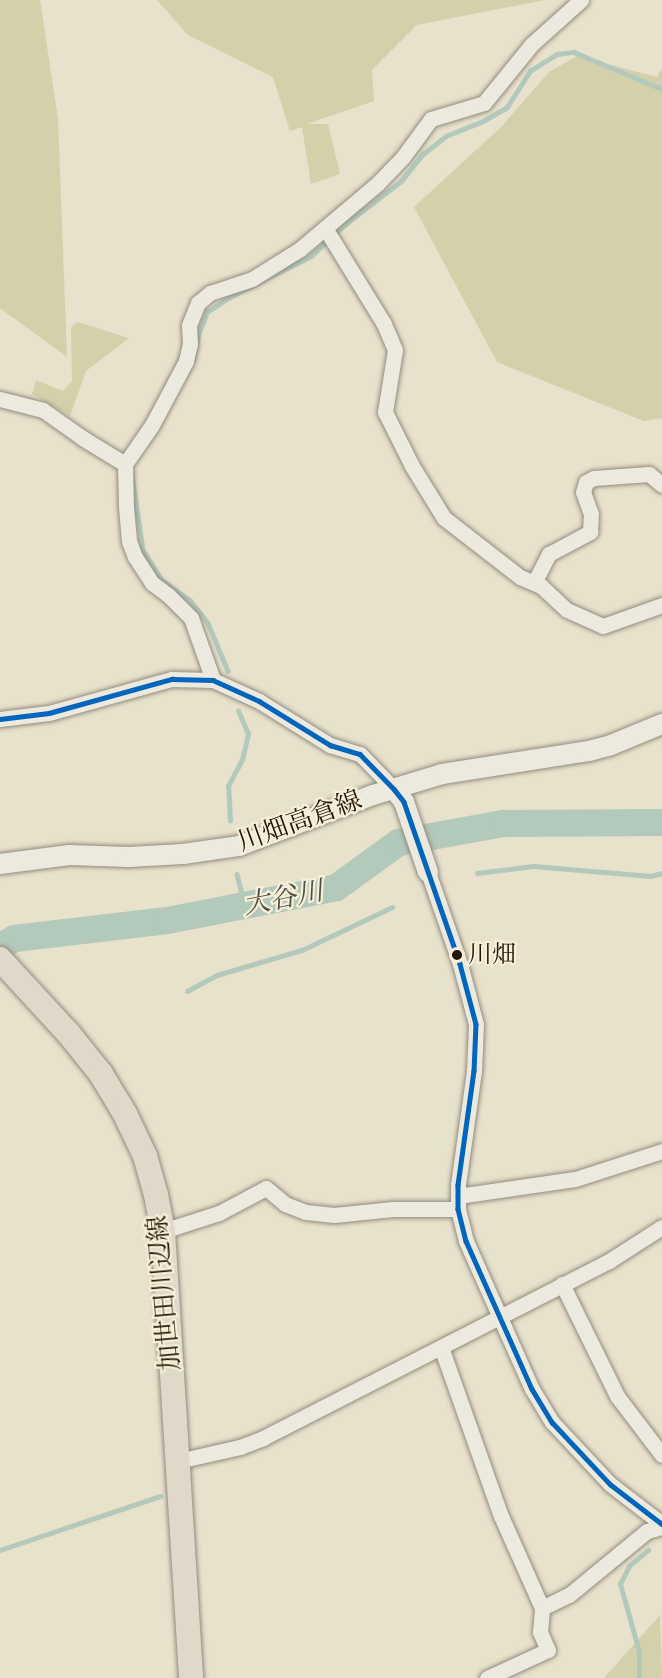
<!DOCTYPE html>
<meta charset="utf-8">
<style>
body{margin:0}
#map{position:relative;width:662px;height:1678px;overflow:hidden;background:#e8e1cc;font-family:"IM FELL Double Pica","Noto Serif JP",serif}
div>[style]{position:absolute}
.green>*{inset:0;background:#d3d0aa}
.stream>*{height:4.5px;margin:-2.25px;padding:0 2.25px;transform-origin:2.25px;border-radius:2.25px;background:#b2c9bb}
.river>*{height:27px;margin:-13.5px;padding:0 13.5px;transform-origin:13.5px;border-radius:13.5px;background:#b2c9bb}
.roads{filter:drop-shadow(0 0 2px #928c7f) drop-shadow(0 0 2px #928c7f)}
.minor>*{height:15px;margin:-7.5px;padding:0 7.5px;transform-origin:7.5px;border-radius:7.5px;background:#ece9de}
.tertiary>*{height:20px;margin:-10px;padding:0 10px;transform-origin:10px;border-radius:10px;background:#ece9de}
.primary>*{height:24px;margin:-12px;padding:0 12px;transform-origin:12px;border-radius:12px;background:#e0d8c9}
.bus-1>*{height:4.5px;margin:-2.25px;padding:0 2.25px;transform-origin:2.25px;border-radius:2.25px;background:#0065bd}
.dots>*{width:16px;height:16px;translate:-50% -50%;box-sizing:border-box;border:3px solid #f7efd7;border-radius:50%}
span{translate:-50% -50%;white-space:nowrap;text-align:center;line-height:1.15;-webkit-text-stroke:4.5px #f7efd7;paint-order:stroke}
.bus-label{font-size:24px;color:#201508}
.left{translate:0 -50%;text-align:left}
.street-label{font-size:26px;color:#201508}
.water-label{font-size:27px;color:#4b5044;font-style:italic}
</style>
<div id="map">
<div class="green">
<div style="clip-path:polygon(0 0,40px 0,58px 119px,67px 357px,0 308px)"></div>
<div style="clip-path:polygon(157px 0,545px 0,417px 25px,372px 70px,374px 101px,307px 124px,328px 124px,340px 174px,311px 184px,302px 127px,290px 131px,273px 77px,188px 35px)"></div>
<div style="clip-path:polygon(577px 56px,657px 77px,662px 68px,662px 418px,644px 421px,497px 362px,414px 207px,501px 127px,549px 72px)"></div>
<div style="clip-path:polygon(78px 322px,129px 338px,86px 371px,70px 416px,32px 394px,36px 380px,63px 391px,72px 381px,71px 327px)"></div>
<div style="clip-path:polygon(660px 1615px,662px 1678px,604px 1678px)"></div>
</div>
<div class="stream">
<div style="left:193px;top:361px;width:26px;rotate:-79deg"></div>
<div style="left:198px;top:335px;width:25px;rotate:-69deg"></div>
<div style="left:207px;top:312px;width:23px;rotate:-34deg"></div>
<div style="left:226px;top:299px;width:95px;rotate:-26.8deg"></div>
<div style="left:311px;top:256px;width:50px;rotate:-42.6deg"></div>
<div style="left:348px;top:222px;width:67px;rotate:-37.7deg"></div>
<div style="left:401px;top:181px;width:35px;rotate:-51deg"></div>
<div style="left:423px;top:154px;width:29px;rotate:-38deg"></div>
<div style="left:446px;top:136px;width:40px;rotate:-22deg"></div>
<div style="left:483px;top:121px;width:28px;rotate:-30deg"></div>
<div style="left:507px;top:107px;width:43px;rotate:-57.4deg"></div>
<div style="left:530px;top:71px;width:32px;rotate:-32deg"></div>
<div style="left:557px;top:54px;width:17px;rotate:-7deg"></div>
<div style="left:574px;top:52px;width:95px;rotate:22.8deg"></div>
<div style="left:132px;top:474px;width:77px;rotate:81.8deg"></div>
<div style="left:143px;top:550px;width:36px;rotate:58deg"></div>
<div style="left:162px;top:580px;width:34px;rotate:36deg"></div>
<div style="left:190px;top:600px;width:29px;rotate:52deg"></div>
<div style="left:208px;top:623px;width:52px;rotate:67.4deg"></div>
<div style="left:230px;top:821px;width:35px;rotate:-93deg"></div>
<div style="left:228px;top:786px;width:30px;rotate:-62deg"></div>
<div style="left:242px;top:760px;width:27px;rotate:-77deg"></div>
<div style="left:248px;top:734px;width:25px;rotate:-113deg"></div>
<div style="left:477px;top:873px;width:56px;rotate:-7.1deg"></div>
<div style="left:533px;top:866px;width:118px;rotate:4.8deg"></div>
<div style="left:651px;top:876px;width:11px;rotate:-15deg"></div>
<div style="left:237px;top:874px;width:32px;rotate:76deg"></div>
<div style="left:187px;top:991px;width:34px;rotate:-28deg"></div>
<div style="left:217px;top:975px;width:89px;rotate:-16.4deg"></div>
<div style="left:302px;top:950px;width:100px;rotate:-25.5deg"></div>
<div style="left:0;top:1550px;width:169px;rotate:-18.6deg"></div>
<div style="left:639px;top:1678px;width:26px;rotate:-90deg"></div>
<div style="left:639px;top:1652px;width:71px;rotate:-105.6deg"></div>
<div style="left:620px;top:1584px;width:20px;rotate:-63deg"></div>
<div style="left:629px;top:1566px;width:25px;rotate:-40deg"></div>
</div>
<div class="river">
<div style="left:0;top:946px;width:16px;rotate:-30deg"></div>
<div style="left:14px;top:938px;width:154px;rotate:-6.7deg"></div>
<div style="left:167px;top:920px;width:172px;rotate:-11deg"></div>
<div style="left:336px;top:887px;width:77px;rotate:-36deg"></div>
<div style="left:398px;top:842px;width:107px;rotate:-10.3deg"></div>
<div style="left:503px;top:823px;width:159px;rotate:-0.4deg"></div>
</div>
<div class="roads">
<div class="minor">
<div style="left:325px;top:228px;width:113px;rotate:58.4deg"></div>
<div style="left:384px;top:324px;width:28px;rotate:67deg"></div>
<div style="left:395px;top:350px;width:63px;rotate:99.2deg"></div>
<div style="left:385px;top:412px;width:60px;rotate:63.4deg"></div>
<div style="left:412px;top:466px;width:61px;rotate:58.4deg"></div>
<div style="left:444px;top:518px;width:96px;rotate:37.8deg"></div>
<div style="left:520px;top:577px;width:23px;rotate:23deg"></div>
<div style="left:541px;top:586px;width:35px;rotate:43deg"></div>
<div style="left:567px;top:610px;width:39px;rotate:24deg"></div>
<div style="left:603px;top:626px;width:63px;rotate:-19.6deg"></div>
<div style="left:0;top:399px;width:44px;rotate:14.3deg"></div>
<div style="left:43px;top:410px;width:50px;rotate:35.3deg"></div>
<div style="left:84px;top:439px;width:48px;rotate:31.4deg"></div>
<div style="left:534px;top:583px;width:33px;rotate:-63deg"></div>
<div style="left:549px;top:554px;width:47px;rotate:-28.2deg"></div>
<div style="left:590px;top:532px;width:18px;rotate:-87deg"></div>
<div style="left:591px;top:514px;width:23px;rotate:-110deg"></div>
<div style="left:583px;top:492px;width:10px;rotate:-73deg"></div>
<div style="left:586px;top:482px;width:9px;rotate:-27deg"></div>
<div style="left:594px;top:478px;width:55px;rotate:-4.2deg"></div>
<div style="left:649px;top:474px;width:17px;rotate:40deg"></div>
<div style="left:213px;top:680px;width:66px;rotate:-109.5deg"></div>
<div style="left:191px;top:618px;width:33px;rotate:-135deg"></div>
<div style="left:168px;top:595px;width:20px;rotate:-143deg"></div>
<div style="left:152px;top:583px;width:31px;rotate:-123deg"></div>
<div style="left:135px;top:557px;width:17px;rotate:-111deg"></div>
<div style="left:129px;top:541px;width:35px;rotate:-95deg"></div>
<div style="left:126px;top:506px;width:42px;rotate:-91.4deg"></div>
<div style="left:125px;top:464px;width:47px;rotate:-55.3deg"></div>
<div style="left:152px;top:425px;width:72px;rotate:-62deg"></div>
<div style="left:186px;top:361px;width:17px;rotate:-77deg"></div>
<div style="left:190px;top:344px;width:19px;rotate:-93deg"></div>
<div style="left:189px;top:325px;width:24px;rotate:-68deg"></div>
<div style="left:198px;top:303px;width:16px;rotate:-40deg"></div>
<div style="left:210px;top:293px;width:44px;rotate:-18.4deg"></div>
<div style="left:252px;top:279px;width:57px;rotate:-32deg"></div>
<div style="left:300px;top:249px;width:102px;rotate:-40.2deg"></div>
<div style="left:378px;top:183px;width:36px;rotate:-46deg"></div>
<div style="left:403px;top:157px;width:47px;rotate:-53.6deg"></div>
<div style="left:431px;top:119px;width:55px;rotate:-16.8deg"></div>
<div style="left:484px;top:103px;width:76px;rotate:-50.9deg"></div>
<div style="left:532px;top:44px;width:66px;rotate:-41.9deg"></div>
<div style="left:0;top:719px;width:49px;rotate:-7deg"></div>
<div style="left:49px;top:713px;width:128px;rotate:-15.5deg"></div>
<div style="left:172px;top:679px;width:41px;rotate:1.4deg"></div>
<div style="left:213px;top:680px;width:51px;rotate:24.5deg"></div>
<div style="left:259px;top:701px;width:84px;rotate:31.8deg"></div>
<div style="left:330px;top:745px;width:31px;rotate:17deg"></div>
<div style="left:360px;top:754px;width:49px;rotate:45.8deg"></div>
<div style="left:428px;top:872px;width:97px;rotate:70.8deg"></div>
<div style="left:460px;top:964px;width:62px;rotate:75.1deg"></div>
<div style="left:476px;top:1024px;width:47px;rotate:92.4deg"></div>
<div style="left:474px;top:1071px;width:115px;rotate:98deg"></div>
<div style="left:458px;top:1185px;width:24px;rotate:90deg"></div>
<div style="left:458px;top:1209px;width:33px;rotate:76deg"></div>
<div style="left:466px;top:1241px;width:162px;rotate:66deg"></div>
<div style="left:532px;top:1389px;width:39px;rotate:59deg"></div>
<div style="left:552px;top:1422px;width:85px;rotate:46.9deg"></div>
<div style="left:610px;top:1484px;width:66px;rotate:37.6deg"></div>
<div style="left:458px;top:1196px;width:118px;rotate:-8.3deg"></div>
<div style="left:575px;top:1179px;width:91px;rotate:-17.8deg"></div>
<div style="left:163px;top:1231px;width:59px;rotate:-17.8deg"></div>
<div style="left:219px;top:1213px;width:53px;rotate:-28deg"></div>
<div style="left:266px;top:1188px;width:25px;rotate:40deg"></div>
<div style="left:285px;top:1204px;width:22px;rotate:21deg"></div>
<div style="left:306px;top:1212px;width:28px;rotate:6deg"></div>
<div style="left:334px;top:1215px;width:59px;rotate:-5.8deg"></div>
<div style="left:393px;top:1209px;width:65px"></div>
<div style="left:562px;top:1284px;width:125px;rotate:63.8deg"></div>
<div style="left:617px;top:1396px;width:74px;rotate:52.7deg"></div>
<div style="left:441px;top:1347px;width:179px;rotate:70.5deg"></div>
<div style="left:501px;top:1516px;width:101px;rotate:66deg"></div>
<div style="left:178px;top:1461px;width:64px;rotate:-12.7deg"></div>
<div style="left:240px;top:1447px;width:25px;rotate:-21deg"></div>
<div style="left:263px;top:1438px;width:389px;rotate:-27.1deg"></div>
<div style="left:609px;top:1261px;width:63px;rotate:-32.7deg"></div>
<div style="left:487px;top:1678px;width:67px;rotate:-24.7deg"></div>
<div style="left:548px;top:1650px;width:20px;rotate:-114deg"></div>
<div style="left:540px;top:1632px;width:24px;rotate:-85deg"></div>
<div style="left:542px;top:1608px;width:30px;rotate:-26deg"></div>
<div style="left:569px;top:1595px;width:101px;rotate:-39.4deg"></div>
<div style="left:647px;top:1531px;width:16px;rotate:-15deg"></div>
</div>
<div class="tertiary">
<div style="left:394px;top:789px;width:16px;rotate:52deg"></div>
<div style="left:404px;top:802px;width:74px;rotate:71.1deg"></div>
<div style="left:0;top:864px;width:70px;rotate:-7.4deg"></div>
<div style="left:69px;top:855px;width:60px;rotate:1.9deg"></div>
<div style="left:129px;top:857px;width:54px;rotate:-3.2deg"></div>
<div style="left:183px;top:854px;width:57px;rotate:-8.1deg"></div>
<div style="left:239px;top:846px;width:143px;rotate:-20.8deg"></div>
<div style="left:373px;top:795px;width:72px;rotate:-16.9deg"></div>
<div style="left:442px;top:774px;width:149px;rotate:-8.9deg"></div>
<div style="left:589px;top:751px;width:23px;rotate:-15deg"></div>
<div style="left:611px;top:745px;width:55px;rotate:-22.4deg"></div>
</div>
<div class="primary">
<div style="left:0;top:959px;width:102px;rotate:47.4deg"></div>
<div style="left:69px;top:1034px;width:51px;rotate:51.3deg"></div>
<div style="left:101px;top:1074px;width:47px;rotate:59deg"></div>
<div style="left:125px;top:1114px;width:47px;rotate:64.5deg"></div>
<div style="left:145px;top:1156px;width:41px;rotate:74.2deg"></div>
<div style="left:156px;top:1195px;width:37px;rotate:79deg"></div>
<div style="left:163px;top:1231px;width:448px;rotate:86.4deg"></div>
</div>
</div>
<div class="bus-1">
<div style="left:0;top:719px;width:49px;rotate:-7deg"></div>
<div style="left:49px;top:713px;width:128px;rotate:-15.5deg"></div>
<div style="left:172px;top:679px;width:41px;rotate:1.4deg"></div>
<div style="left:213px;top:680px;width:51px;rotate:24.5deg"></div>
<div style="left:259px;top:701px;width:84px;rotate:31.8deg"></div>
<div style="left:330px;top:745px;width:31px;rotate:17deg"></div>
<div style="left:360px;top:754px;width:49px;rotate:45.8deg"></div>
<div style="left:394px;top:789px;width:16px;rotate:52deg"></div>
<div style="left:404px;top:802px;width:171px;rotate:70.9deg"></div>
<div style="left:460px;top:964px;width:62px;rotate:75.1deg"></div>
<div style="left:476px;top:1024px;width:47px;rotate:92.4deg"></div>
<div style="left:474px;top:1071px;width:115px;rotate:98deg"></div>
<div style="left:458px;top:1185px;width:24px;rotate:90deg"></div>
<div style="left:458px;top:1209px;width:33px;rotate:76deg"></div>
<div style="left:466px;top:1241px;width:162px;rotate:66deg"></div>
<div style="left:532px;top:1389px;width:39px;rotate:59deg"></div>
<div style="left:552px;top:1422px;width:85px;rotate:46.9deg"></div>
<div style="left:610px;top:1484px;width:66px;rotate:37.6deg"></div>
</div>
<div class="dots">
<div style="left:457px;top:955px;background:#201508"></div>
</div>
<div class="bus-label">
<span class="left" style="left:468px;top:955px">川畑</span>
</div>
<div class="street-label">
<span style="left:300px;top:822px;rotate:-20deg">川畑高倉線</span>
<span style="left:165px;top:1293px;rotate:-95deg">加世田川辺線</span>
</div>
<div class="water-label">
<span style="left:283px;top:898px;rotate:-11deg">大谷川</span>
</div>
</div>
